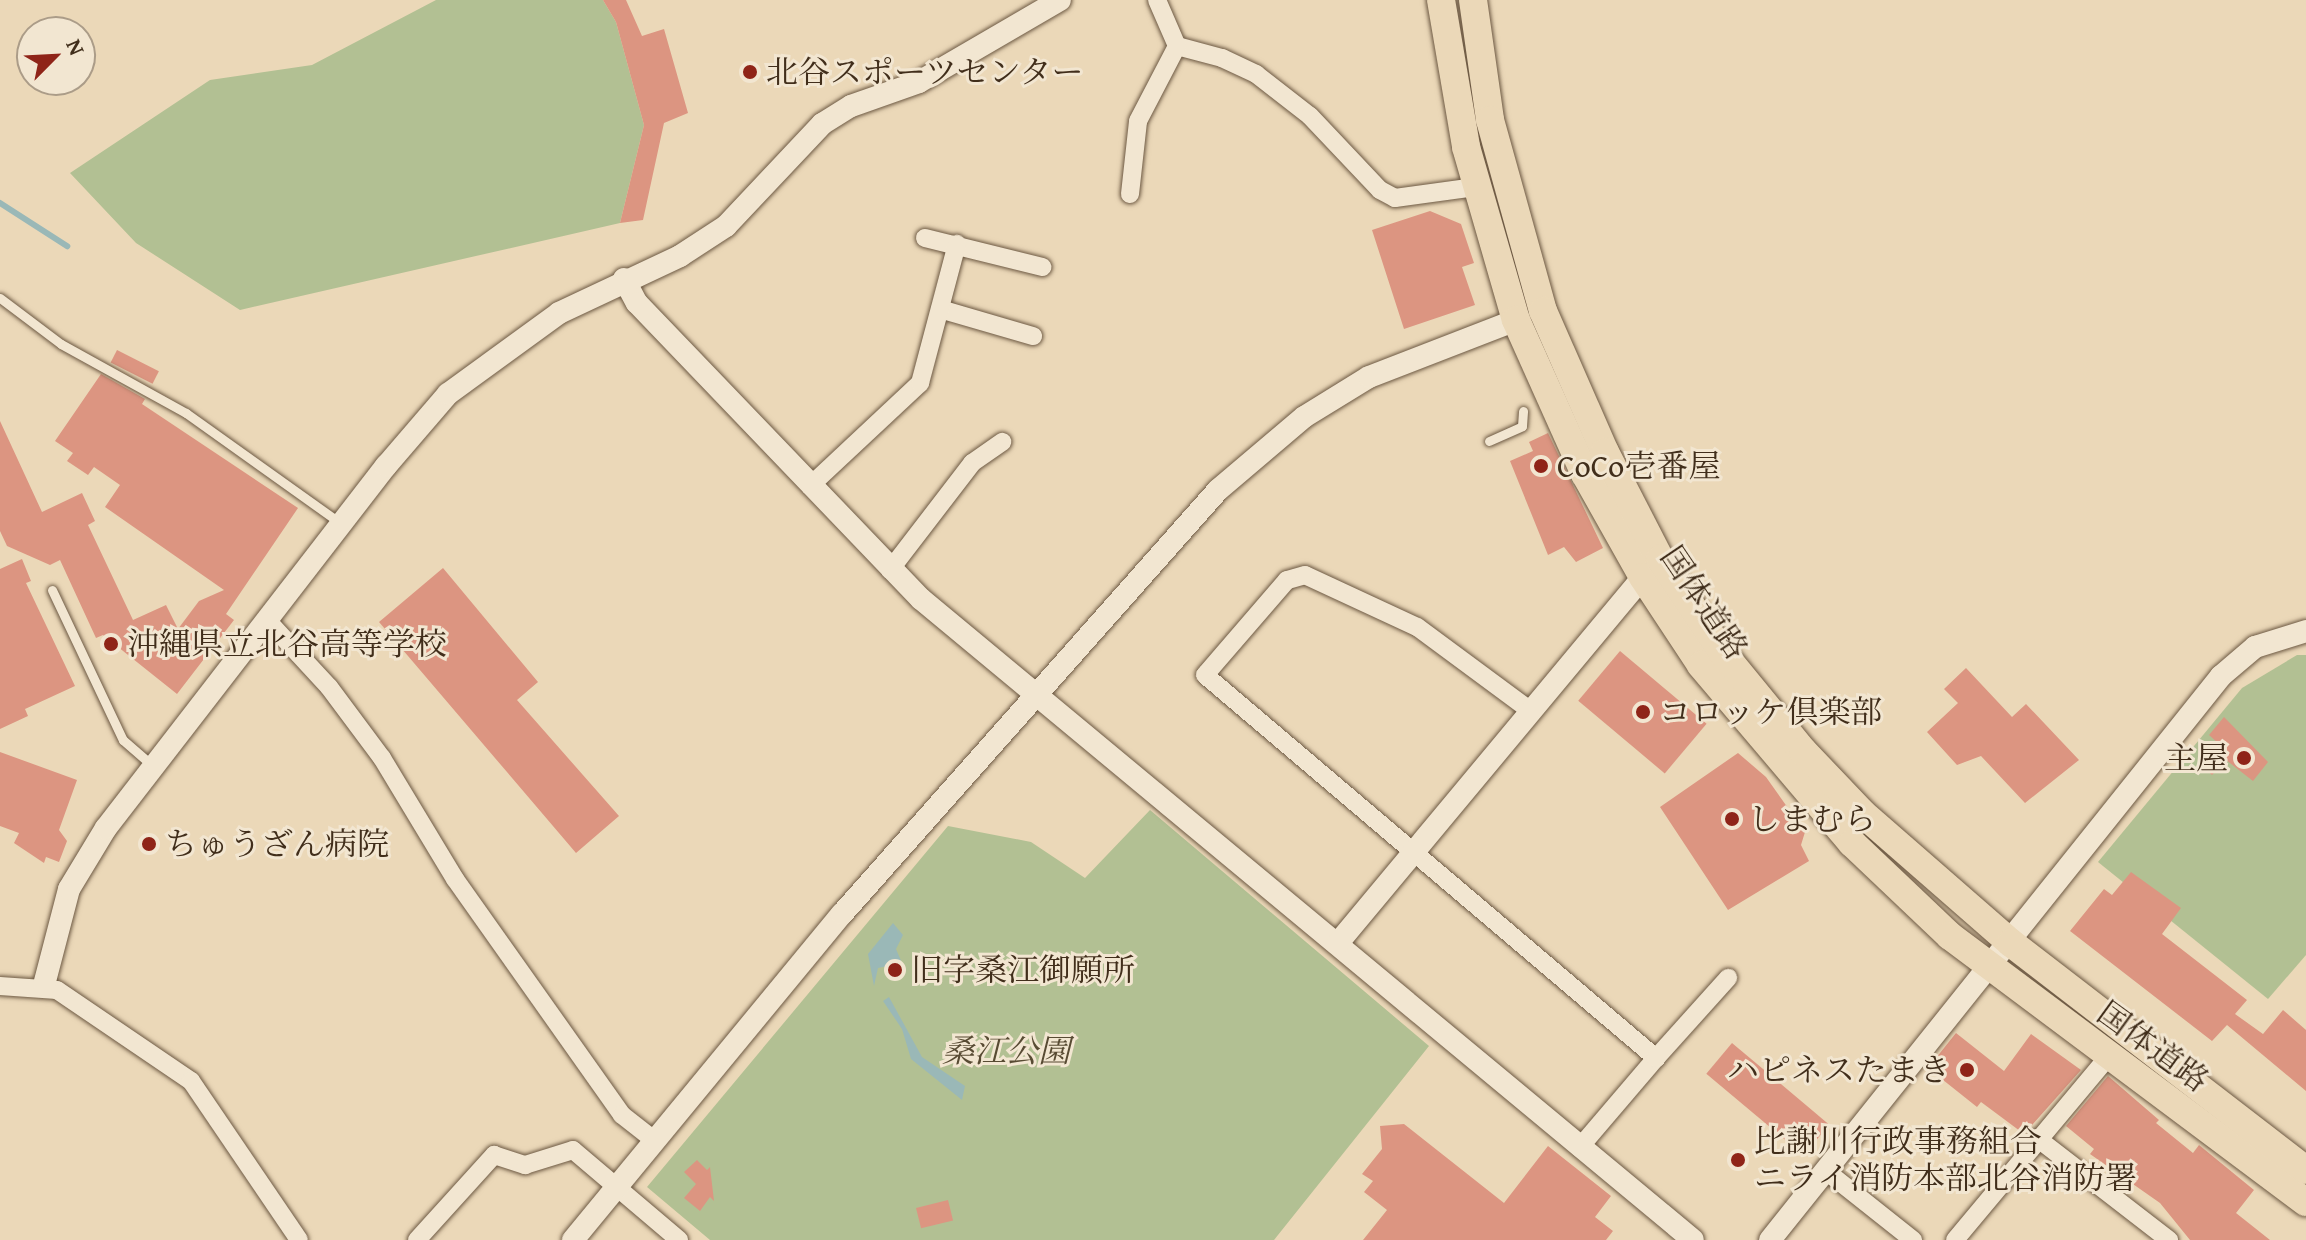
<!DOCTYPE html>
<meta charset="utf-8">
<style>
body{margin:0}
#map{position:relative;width:2306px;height:1240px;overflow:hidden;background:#ebd8b8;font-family:"Gentium Book Plus","Noto Serif JP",serif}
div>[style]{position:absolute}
.green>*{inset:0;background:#b2c093}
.water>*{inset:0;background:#9ab8b7}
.stream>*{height:6px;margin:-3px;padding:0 3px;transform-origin:3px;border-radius:3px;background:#9ab8b7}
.building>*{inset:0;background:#dc9581;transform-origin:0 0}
.roads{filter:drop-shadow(0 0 2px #6c5842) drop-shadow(0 0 2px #6c5842)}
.service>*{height:9px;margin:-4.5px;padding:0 4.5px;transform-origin:4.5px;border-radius:4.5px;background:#f2e6d1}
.minor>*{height:18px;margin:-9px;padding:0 9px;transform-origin:9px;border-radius:9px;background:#f2e6d1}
.tertiary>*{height:22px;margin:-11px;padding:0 11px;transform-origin:11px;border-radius:11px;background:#f2e6d1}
.primary>*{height:28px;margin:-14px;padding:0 14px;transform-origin:14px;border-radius:14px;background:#ebd8b8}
.dots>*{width:22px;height:22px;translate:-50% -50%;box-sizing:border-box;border:4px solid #f2e6d1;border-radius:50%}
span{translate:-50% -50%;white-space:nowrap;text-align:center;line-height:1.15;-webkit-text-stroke:6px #f2e6d1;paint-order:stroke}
.poi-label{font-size:32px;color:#412e1b}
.left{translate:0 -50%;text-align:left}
.right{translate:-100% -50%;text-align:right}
.street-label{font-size:32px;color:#412e1b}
.park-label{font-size:32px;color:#584b33;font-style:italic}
.north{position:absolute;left:16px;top:16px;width:80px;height:80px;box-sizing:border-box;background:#f2e6d1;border:2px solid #ab9c88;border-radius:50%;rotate:66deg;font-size:22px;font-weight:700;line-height:32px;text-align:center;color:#412e1b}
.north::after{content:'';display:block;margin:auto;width:28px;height:36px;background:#8f2418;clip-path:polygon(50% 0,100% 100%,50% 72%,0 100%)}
</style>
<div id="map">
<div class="green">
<div style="clip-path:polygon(436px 0,603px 0,616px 22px,644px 125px,620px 223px,240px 310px,136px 243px,70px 173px,210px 80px,312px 65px)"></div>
<div style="clip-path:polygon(2297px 655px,2306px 655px,2306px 955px,2268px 999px,2098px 862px,2242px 688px)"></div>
<div style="clip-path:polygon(1150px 810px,1429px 1046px,1274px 1240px,710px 1240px,647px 1187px,948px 826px,1031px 842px,1085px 878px)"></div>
</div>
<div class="water">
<div style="clip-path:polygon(893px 923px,903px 935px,896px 949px,902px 963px,878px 968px,874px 986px,868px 954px)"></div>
<div style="clip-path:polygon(889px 997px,922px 1057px,965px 1086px,962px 1100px,911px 1059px,902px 1029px,883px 1001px)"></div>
</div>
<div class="stream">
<div style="left:0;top:203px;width:80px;rotate:32.7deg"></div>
</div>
<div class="building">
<div style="clip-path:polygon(603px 0,626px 0,642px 36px,664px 29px,688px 113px,664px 123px,643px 220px,620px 223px,644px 125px,616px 22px)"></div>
<div style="clip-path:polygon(1430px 211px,1461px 224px,1474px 263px,1462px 267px,1475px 305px,1404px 329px,1372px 230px)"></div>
<div style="left:117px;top:350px;width:47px;height:14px;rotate:27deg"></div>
<div style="clip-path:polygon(101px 374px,145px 399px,142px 404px,298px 508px,226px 614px,234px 620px,177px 694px,103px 635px,96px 638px,60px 560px,50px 565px,7px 546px,0 531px,0 421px,42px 512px,82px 493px,95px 521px,88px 525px,133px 620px,166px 605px,178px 629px,199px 601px,224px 590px,105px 507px,120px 485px,94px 467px,88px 475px,67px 461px,73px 453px,55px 441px)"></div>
<div style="clip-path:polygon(1548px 433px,1603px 548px,1576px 562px,1564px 547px,1548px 555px,1510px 461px,1533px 451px,1529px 442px)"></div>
<div style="clip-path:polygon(22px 559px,31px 581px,26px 583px,75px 686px,25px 709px,28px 716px,0 729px,0 569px)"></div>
<div style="clip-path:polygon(443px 568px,538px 682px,517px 700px,619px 816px,576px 853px,379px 622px)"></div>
<div style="left:1620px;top:651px;width:113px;height:65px;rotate:40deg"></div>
<div style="clip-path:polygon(1966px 668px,2012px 717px,2026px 704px,2079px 760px,2025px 803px,1981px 756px,1957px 765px,1927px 732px,1958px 703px,1944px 689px)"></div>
<div style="clip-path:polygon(2224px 717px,2268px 762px,2253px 781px,2226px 760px,2212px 775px,2200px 764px,2219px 744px,2209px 735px)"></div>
<div style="clip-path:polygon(0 752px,77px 780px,59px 830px,67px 841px,59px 862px,46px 857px,44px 863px,14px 843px,19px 833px,0 826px)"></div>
<div style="clip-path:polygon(1738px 753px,1766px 777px,1805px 832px,1801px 845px,1809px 861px,1728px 910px,1660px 807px)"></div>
<div style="clip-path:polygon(2131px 872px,2181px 908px,2162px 934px,2247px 1000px,2235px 1014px,2263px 1034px,2283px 1010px,2306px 1030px,2306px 1091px,2227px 1025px,2212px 1041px,2070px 931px,2104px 889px,2112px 895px)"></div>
<div style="clip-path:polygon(1956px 1033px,2004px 1071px,2031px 1034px,2081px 1070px,2024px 1134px,1981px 1102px,1977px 1107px,1928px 1068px)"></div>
<div style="left:1732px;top:1043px;width:127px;height:40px;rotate:40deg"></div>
<div style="clip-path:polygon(2108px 1076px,2159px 1120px,2156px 1123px,2193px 1153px,2199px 1145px,2254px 1190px,2236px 1213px,2270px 1240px,2190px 1240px,2160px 1203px,2090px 1154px,2094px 1149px,2066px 1126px)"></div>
<div style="clip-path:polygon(1404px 1124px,1504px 1203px,1548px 1146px,1611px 1196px,1595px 1217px,1613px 1231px,1606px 1240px,1363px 1240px,1387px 1210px,1364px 1192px,1373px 1181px,1362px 1174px,1382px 1149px,1380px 1126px)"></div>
<div style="clip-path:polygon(697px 1160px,707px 1170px,710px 1167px,714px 1201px,710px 1197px,700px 1211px,684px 1198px,696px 1184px,684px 1172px)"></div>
<div style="left:948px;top:1200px;width:21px;height:33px;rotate:76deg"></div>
</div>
<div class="roads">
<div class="service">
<div style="left:0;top:298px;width:76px;rotate:37deg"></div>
<div style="left:61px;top:344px;width:143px;rotate:28.9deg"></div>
<div style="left:186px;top:413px;width:189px;rotate:35.5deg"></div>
<div style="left:1489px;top:441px;width:36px;rotate:-24deg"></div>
<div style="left:1522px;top:426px;width:15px;rotate:-86deg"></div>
<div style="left:52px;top:590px;width:166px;rotate:64.7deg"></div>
<div style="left:123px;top:740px;width:40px;rotate:41deg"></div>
</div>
<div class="minor">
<div style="left:1177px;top:46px;width:47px;rotate:14.9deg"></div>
<div style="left:1222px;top:58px;width:38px;rotate:25deg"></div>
<div style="left:1256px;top:74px;width:68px;rotate:37.9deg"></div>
<div style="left:1310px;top:116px;width:102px;rotate:46.6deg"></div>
<div style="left:1380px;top:190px;width:17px;rotate:28deg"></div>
<div style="left:1395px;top:198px;width:81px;rotate:-7.8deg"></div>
<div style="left:1130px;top:194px;width:73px;rotate:-83.7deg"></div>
<div style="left:1138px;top:121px;width:85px;rotate:-62.5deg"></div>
<div style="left:1177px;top:46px;width:50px;rotate:-113.5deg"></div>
<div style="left:925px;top:238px;width:121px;rotate:13.9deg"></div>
<div style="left:940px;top:309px;width:97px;rotate:16.2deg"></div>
<div style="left:810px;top:486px;width:151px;rotate:-43.1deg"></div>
<div style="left:920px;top:383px;width:144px;rotate:-75.1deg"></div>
<div style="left:890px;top:570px;width:135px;rotate:-52.5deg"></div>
<div style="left:972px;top:463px;width:37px;rotate:-35deg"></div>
<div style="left:267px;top:620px;width:91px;rotate:47.2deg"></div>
<div style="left:329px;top:687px;width:89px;rotate:53.3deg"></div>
<div style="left:382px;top:758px;width:141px;rotate:58.9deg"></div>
<div style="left:455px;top:879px;width:289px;rotate:54.7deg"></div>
<div style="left:622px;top:1115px;width:39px;rotate:38deg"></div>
<div style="left:1528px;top:709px;width:138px;rotate:-143.5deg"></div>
<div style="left:1417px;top:627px;width:123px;rotate:-155.1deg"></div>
<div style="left:1305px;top:575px;width:19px;rotate:164deg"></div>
<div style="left:1287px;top:580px;width:125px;rotate:130.8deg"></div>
<div style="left:1205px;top:675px;width:592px;rotate:40.34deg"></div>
<div style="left:1656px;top:1058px;width:118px;rotate:130.5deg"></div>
<div style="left:0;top:986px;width:57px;rotate:4deg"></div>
<div style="left:57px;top:990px;width:162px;rotate:34.2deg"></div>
<div style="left:191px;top:1081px;width:192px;rotate:55.8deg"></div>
<div style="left:1656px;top:1058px;width:108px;rotate:-48deg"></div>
<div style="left:2037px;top:1138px;width:167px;rotate:37.7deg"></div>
<div style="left:1826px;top:1171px;width:111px;rotate:38.4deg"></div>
<div style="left:417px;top:1240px;width:115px;rotate:-47.8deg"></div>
<div style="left:494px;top:1155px;width:33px;rotate:18deg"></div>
<div style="left:525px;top:1165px;width:50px;rotate:-17.4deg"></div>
<div style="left:573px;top:1150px;width:139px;rotate:40.3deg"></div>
<div style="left:1955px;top:1240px;width:240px;rotate:-50.1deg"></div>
</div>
<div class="tertiary">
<div style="left:624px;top:279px;width:27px;rotate:62deg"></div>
<div style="left:637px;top:303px;width:410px;rotate:46.2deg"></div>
<div style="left:921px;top:599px;width:1003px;rotate:39.7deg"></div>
<div style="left:1338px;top:943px;width:476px;rotate:-50.2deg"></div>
<div style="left:44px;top:985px;width:99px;rotate:-75.4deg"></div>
<div style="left:69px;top:889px;width:71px;rotate:-58.8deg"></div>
<div style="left:106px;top:828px;width:458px;rotate:-52.3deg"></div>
<div style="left:386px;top:466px;width:95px;rotate:-49.3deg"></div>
<div style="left:448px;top:394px;width:137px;rotate:-36.1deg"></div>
<div style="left:559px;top:313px;width:134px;rotate:-25.2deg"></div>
<div style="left:680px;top:256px;width:55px;rotate:-33.1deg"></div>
<div style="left:726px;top:226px;width:140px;rotate:-46.7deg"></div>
<div style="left:822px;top:124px;width:34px;rotate:-32deg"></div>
<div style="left:851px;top:106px;width:72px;rotate:-19.4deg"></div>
<div style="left:919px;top:82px;width:163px;rotate:-30.2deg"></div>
<div style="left:573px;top:1240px;width:423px;rotate:-50.5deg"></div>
<div style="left:842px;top:914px;width:567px;rotate:-48.43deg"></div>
<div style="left:1218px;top:490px;width:113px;rotate:-40.3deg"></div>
<div style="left:1304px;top:417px;width:76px;rotate:-31.6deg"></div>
<div style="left:1369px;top:377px;width:158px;rotate:-21.2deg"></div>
<div style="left:1770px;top:1240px;width:722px;rotate:-51.35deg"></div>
<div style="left:2221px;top:676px;width:45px;rotate:-40.5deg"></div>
<div style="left:2255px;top:647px;width:53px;rotate:-17.4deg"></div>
</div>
<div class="primary">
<div style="left:1441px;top:0;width:149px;rotate:80.3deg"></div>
<div style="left:1466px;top:147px;width:180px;rotate:73.9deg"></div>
<div style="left:1516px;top:320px;width:169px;rotate:65.9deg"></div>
<div style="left:1585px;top:474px;width:118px;rotate:60.6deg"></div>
<div style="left:1643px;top:577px;width:105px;rotate:56.6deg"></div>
<div style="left:1701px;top:665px;width:233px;rotate:49.7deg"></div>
<div style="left:1852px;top:843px;width:135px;rotate:43.5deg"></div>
<div style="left:1950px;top:936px;width:444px;rotate:36.8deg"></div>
<div style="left:1473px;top:0;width:121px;rotate:81.9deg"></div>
<div style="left:1490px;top:120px;width:198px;rotate:74.5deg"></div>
<div style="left:1543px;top:311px;width:154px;rotate:66.3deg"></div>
<div style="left:1605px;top:452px;width:120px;rotate:62.8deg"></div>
<div style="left:1660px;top:559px;width:112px;rotate:56.3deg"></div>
<div style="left:1722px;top:652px;width:128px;rotate:50.7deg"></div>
<div style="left:1803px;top:751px;width:86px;rotate:46.4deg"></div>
<div style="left:1862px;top:813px;width:198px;rotate:41.1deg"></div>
<div style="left:2011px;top:943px;width:372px;rotate:37.6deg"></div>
</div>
</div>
<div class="dots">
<div style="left:750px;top:72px;background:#8f2418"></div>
<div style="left:1541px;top:466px;background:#8f2418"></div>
<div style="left:111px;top:644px;background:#8f2418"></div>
<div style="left:1643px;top:712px;background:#8f2418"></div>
<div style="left:2244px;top:758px;background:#8f2418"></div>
<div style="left:1732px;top:819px;background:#8f2418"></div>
<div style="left:149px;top:844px;background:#8f2418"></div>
<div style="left:895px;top:970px;background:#8f2418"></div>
<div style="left:1967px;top:1070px;background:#8f2418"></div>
<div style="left:1738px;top:1160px;background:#8f2418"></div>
</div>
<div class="poi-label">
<span class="left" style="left:766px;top:72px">北谷スポーツセンター</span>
<span class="left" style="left:1557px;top:466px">CoCo壱番屋</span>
<span class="left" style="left:127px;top:644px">沖縄県立北谷高等学校</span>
<span class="left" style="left:1659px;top:712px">コロッケ倶楽部</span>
<span class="right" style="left:2228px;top:758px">主屋</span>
<span class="left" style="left:1748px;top:819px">しまむら</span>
<span class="left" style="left:165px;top:844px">ちゅうざん病院</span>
<span class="left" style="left:911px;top:970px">旧字桑江御願所</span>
<span class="right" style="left:1951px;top:1070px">ハピネスたまき</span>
<span class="left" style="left:1754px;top:1160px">比謝川行政事務組合<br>ニライ消防本部北谷消防署</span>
</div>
<div class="street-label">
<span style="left:1704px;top:603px;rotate:56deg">国体道路</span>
<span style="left:2153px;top:1047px;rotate:36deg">国体道路</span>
</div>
<div class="park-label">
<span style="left:1006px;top:1051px">桑江公園</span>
</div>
<div class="north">N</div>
</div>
